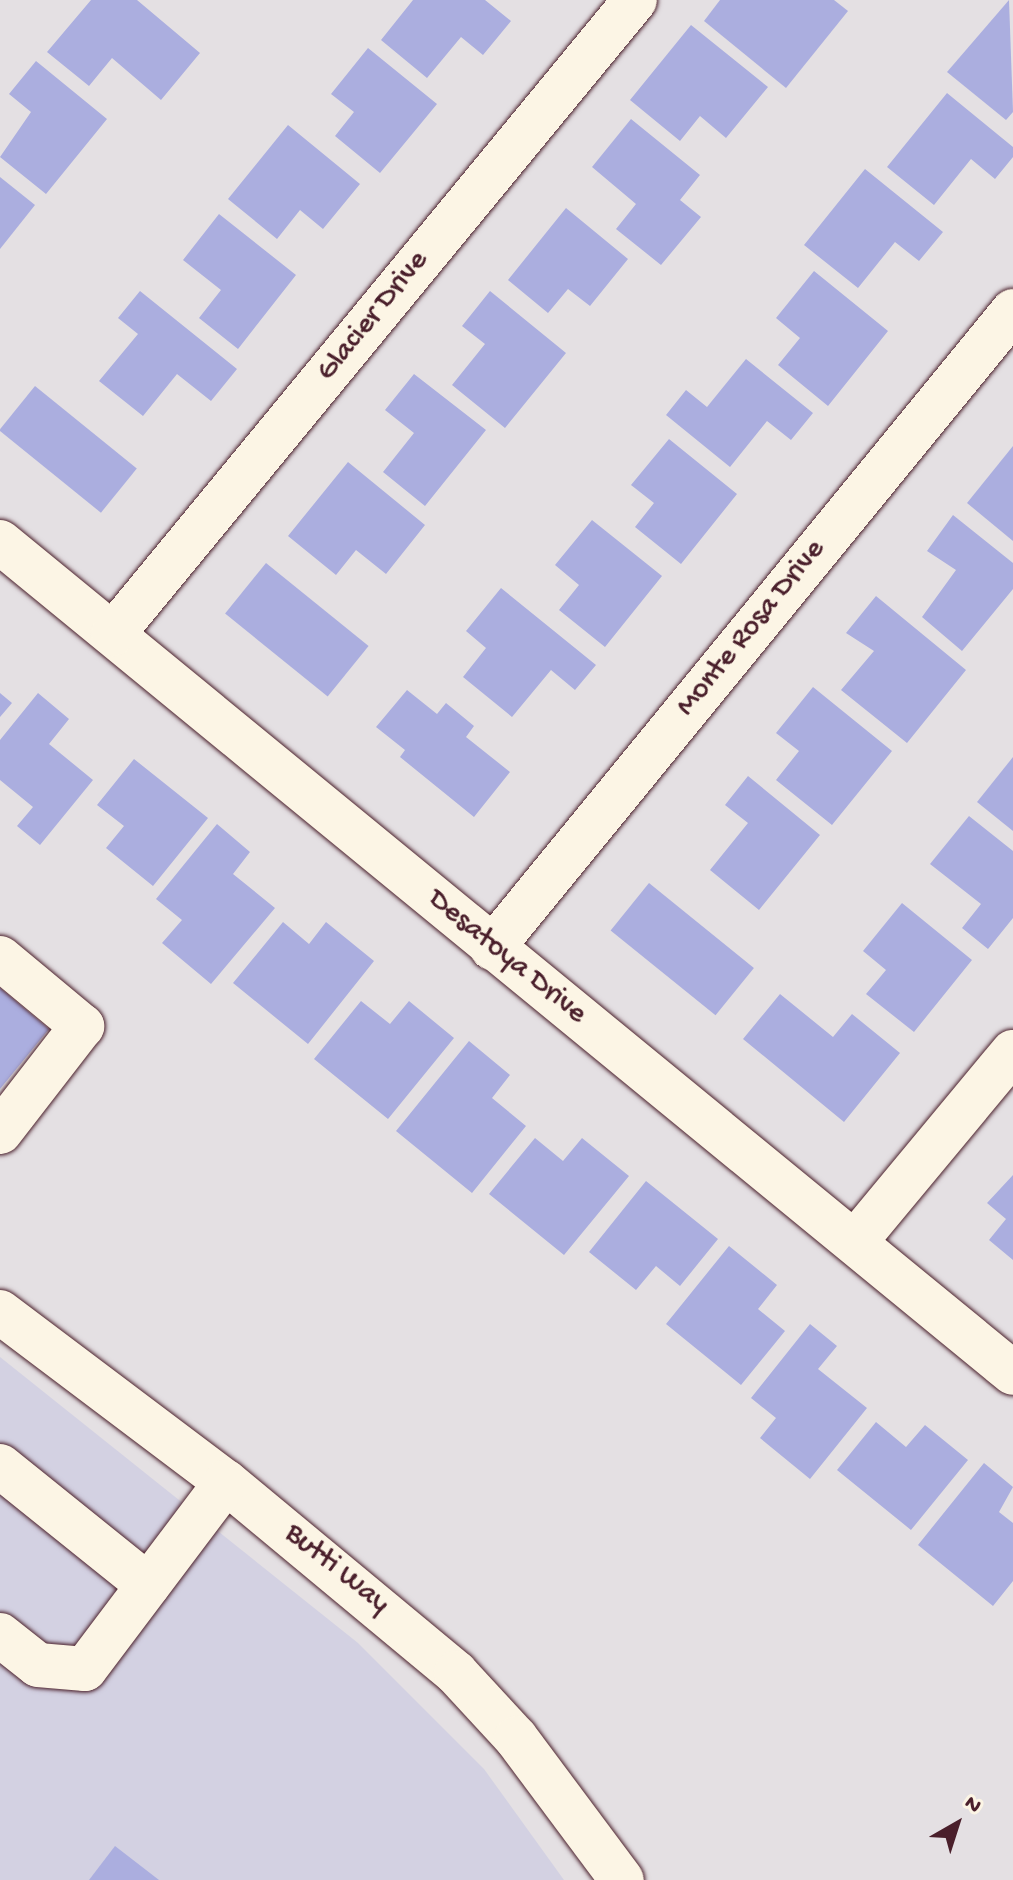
<!DOCTYPE html>
<style>
body{margin:0}
#map{position:relative;width:1013px;height:1880px;overflow:hidden;background:#e4e0e3;font-family:"Gochi Hand",sans-serif}
div>[style]{position:absolute}
.built>*{inset:0;background:#d3d1e2}
.building>*{inset:0;background:#abaedf;transform-origin:0 0}
.roads{filter:drop-shadow(0 0 2px #4a1f2b) drop-shadow(0 0 2px #4a1f2b)}
.minor>*{height:44px;margin:-22px;padding:0 22px;transform-origin:22px;border-radius:22px;background:#fcf5e5}
span{translate:-50% -50%;white-space:nowrap;text-align:center;line-height:1.15;-webkit-text-stroke:6px #fcf5e5;paint-order:stroke}
.street-label{font-size:30px;color:#4a1f2b}
.north{position:absolute;left:917px;top:1784px;width:80px;height:80px;-webkit-text-stroke:6px #fcf5e5;paint-order:stroke;rotate:39deg;font-size:22px;font-weight:700;line-height:32px;text-align:center;color:#4a1f2b}
.north::after{content:'';display:block;margin:auto;width:28px;height:36px;background:#4a1f2b;clip-path:polygon(50% 0,100% 100%,50% 72%,0 100%)}
</style>
<div id="map">
<div class="built">
<div style="clip-path:polygon(0 1357px,358px 1643px,484px 1769px,564px 1880px,0 1880px)"></div>
</div>
<div class="building">
<div style="clip-path:polygon(91px 0,137px 0,200px 53px,161px 100px,112px 58px,89px 86px,47px 52px)"></div>
<div style="clip-path:polygon(413px 0,485px 0,511px 21px,483px 55px,461px 37px,427px 78px,381px 40px)"></div>
<div style="clip-path:polygon(720px 0,834px 0,848px 11px,786px 88px,704px 21px)"></div>
<div style="clip-path:polygon(1009px 0,1013px 112px,1006px 120px,947px 72px)"></div>
<div style="clip-path:polygon(691px 25px,768px 87px,726px 138px,700px 116px,680px 141px,630px 100px)"></div>
<div style="clip-path:polygon(368px 48px,437px 104px,380px 173px,335px 136px,354px 112px,331px 94px)"></div>
<div style="clip-path:polygon(36px 61px,107px 119px,46px 194px,0 157px,31px 112px,9px 94px)"></div>
<div style="clip-path:polygon(947px 93px,1013px 147px,1013px 157px,995px 179px,971px 159px,934px 205px,887px 167px)"></div>
<div style="clip-path:polygon(631px 119px,700px 175px,680px 200px,701px 217px,661px 265px,616px 229px,636px 204px,592px 167px)"></div>
<div style="clip-path:polygon(288px 125px,360px 184px,323px 229px,300px 210px,277px 239px,228px 199px)"></div>
<div style="clip-path:polygon(865px 169px,943px 232px,919px 261px,895px 242px,858px 288px,804px 245px)"></div>
<div style="clip-path:polygon(0 177px,35px 205px,0 249px)"></div>
<div style="clip-path:polygon(566px 208px,628px 259px,590px 306px,568px 289px,548px 313px,508px 280px)"></div>
<div style="clip-path:polygon(219px 214px,296px 275px,238px 349px,199px 318px,221px 290px,183px 260px)"></div>
<div style="clip-path:polygon(814px 271px,888px 331px,828px 406px,778px 365px,800px 338px,776px 318px)"></div>
<div style="clip-path:polygon(140px 291px,237px 369px,211px 401px,177px 374px,143px 416px,99px 381px,138px 334px,118px 318px)"></div>
<div style="clip-path:polygon(490px 291px,566px 353px,505px 428px,452px 385px,485px 344px,462px 326px)"></div>
<div style="clip-path:polygon(746px 359px,813px 413px,791px 440px,767px 421px,730px 467px,666px 415px,686px 390px,707px 407px)"></div>
<div style="clip-path:polygon(414px 374px,486px 430px,425px 506px,383px 472px,414px 433px,385px 410px)"></div>
<div style="left:35px;top:386px;width:131px;height:57px;rotate:39deg"></div>
<div style="clip-path:polygon(669px 439px,737px 494px,681px 564px,635px 527px,654px 503px,631px 485px)"></div>
<div style="clip-path:polygon(1013px 446px,1013px 541px,967px 503px)"></div>
<div style="clip-path:polygon(348px 462px,425px 525px,386px 574px,356px 550px,336px 575px,288px 536px)"></div>
<div style="clip-path:polygon(953px 515px,1013px 563px,1013px 589px,962px 651px,922px 617px,956px 570px,927px 551px)"></div>
<div style="clip-path:polygon(592px 520px,662px 576px,605px 647px,559px 610px,579px 585px,555px 565px)"></div>
<div style="left:266px;top:563px;width:132px;height:65px;rotate:39deg"></div>
<div style="clip-path:polygon(501px 588px,596px 665px,575px 690px,551px 670px,512px 717px,463px 677px,486px 648px,466px 631px)"></div>
<div style="clip-path:polygon(876px 596px,966px 670px,907px 743px,841px 690px,874px 651px,846px 633px)"></div>
<div style="clip-path:polygon(813px 687px,892px 751px,832px 825px,776px 780px,799px 751px,776px 733px)"></div>
<div style="clip-path:polygon(407px 690px,437px 714px,446px 703px,474px 726px,466px 737px,510px 772px,474px 817px,400px 757px,405px 750px,376px 727px)"></div>
<div style="clip-path:polygon(0 693px,12px 703px,0 717px)"></div>
<div style="clip-path:polygon(38px 693px,69px 719px,49px 744px,93px 780px,40px 845px,17px 826px,33px 807px,0 780px,0 740px)"></div>
<div style="clip-path:polygon(1013px 757px,1013px 831px,977px 802px)"></div>
<div style="clip-path:polygon(134px 759px,208px 818px,153px 886px,106px 848px,124px 826px,97px 805px)"></div>
<div style="clip-path:polygon(748px 776px,820px 835px,759px 910px,710px 870px,748px 823px,725px 805px)"></div>
<div style="clip-path:polygon(969px 816px,1013px 851px,1013px 918px,988px 949px,962px 928px,981px 904px,930px 864px)"></div>
<div style="clip-path:polygon(217px 824px,250px 852px,233px 874px,275px 908px,211px 984px,162px 943px,182px 920px,156px 899px)"></div>
<div style="left:649px;top:883px;width:135px;height:61px;rotate:39deg"></div>
<div style="clip-path:polygon(902px 903px,972px 960px,914px 1032px,866px 994px,886px 970px,863px 951px)"></div>
<div style="clip-path:polygon(283px 922px,309px 944px,326px 922px,374px 961px,308px 1044px,233px 983px)"></div>
<div style="clip-path:polygon(0 988px,49px 1029px,0 1089px)"></div>
<div style="clip-path:polygon(780px 994px,833px 1037px,852px 1014px,900px 1053px,844px 1122px,743px 1039px)"></div>
<div style="clip-path:polygon(361px 1001px,390px 1024px,409px 1001px,454px 1038px,388px 1119px,314px 1059px)"></div>
<div style="clip-path:polygon(469px 1041px,510px 1075px,492px 1098px,526px 1126px,472px 1193px,396px 1131px)"></div>
<div style="clip-path:polygon(535px 1138px,563px 1161px,582px 1138px,629px 1176px,564px 1255px,489px 1194px)"></div>
<div style="clip-path:polygon(1013px 1175px,1013px 1260px,989px 1240px,1006px 1219px,987px 1203px)"></div>
<div style="clip-path:polygon(646px 1181px,718px 1239px,680px 1286px,656px 1266px,636px 1290px,589px 1252px)"></div>
<div style="clip-path:polygon(729px 1246px,777px 1285px,758px 1309px,785px 1331px,741px 1385px,666px 1324px)"></div>
<div style="clip-path:polygon(810px 1324px,837px 1346px,818px 1369px,867px 1408px,810px 1479px,760px 1438px,776px 1418px,751px 1398px)"></div>
<div style="clip-path:polygon(876px 1422px,906px 1447px,925px 1425px,968px 1460px,911px 1530px,837px 1470px)"></div>
<div style="clip-path:polygon(984px 1463px,1013px 1487px,999px 1512px,1013px 1523px,1013px 1581px,993px 1606px,918px 1545px)"></div>
<div style="clip-path:polygon(115px 1846px,159px 1880px,89px 1880px)"></div>
</div>
<div class="roads">
<div class="minor">
<div style="left:0;top:542px;width:1310px;rotate:39.36deg"></div>
<div style="left:113px;top:634px;width:821px;rotate:-50.53deg"></div>
<div style="left:492px;top:948px;width:823px;rotate:-50.72deg"></div>
<div style="left:0;top:958px;width:107px;rotate:39.7deg"></div>
<div style="left:82px;top:1026px;width:134px;rotate:127.7deg"></div>
<div style="left:855px;top:1242px;width:247px;rotate:-50.3deg"></div>
<div style="left:0;top:1312px;width:283px;rotate:37deg"></div>
<div style="left:226px;top:1482px;width:299px;rotate:39.7deg"></div>
<div style="left:456px;top:1673px;width:88px;rotate:47.3deg"></div>
<div style="left:516px;top:1738px;width:177px;rotate:53.3deg"></div>
<div style="left:0;top:1466px;width:190px;rotate:38.8deg"></div>
<div style="left:0;top:1635px;width:48px;rotate:38.3deg"></div>
<div style="left:38px;top:1665px;width:47px;rotate:4.9deg"></div>
<div style="left:85px;top:1669px;width:234px;rotate:-53deg"></div>
</div>
</div>
<div class="street-label">
<span style="left:374px;top:317px;rotate:-51deg">Glacier Drive</span>
<span style="left:752px;top:629px;rotate:-51deg">Monte Rosa Drive</span>
<span style="left:506px;top:958px;rotate:39deg">Desatoya Drive</span>
<span style="left:336px;top:1570px;rotate:39deg">Butti Way</span>
</div>
<div class="north">N</div>
</div>
